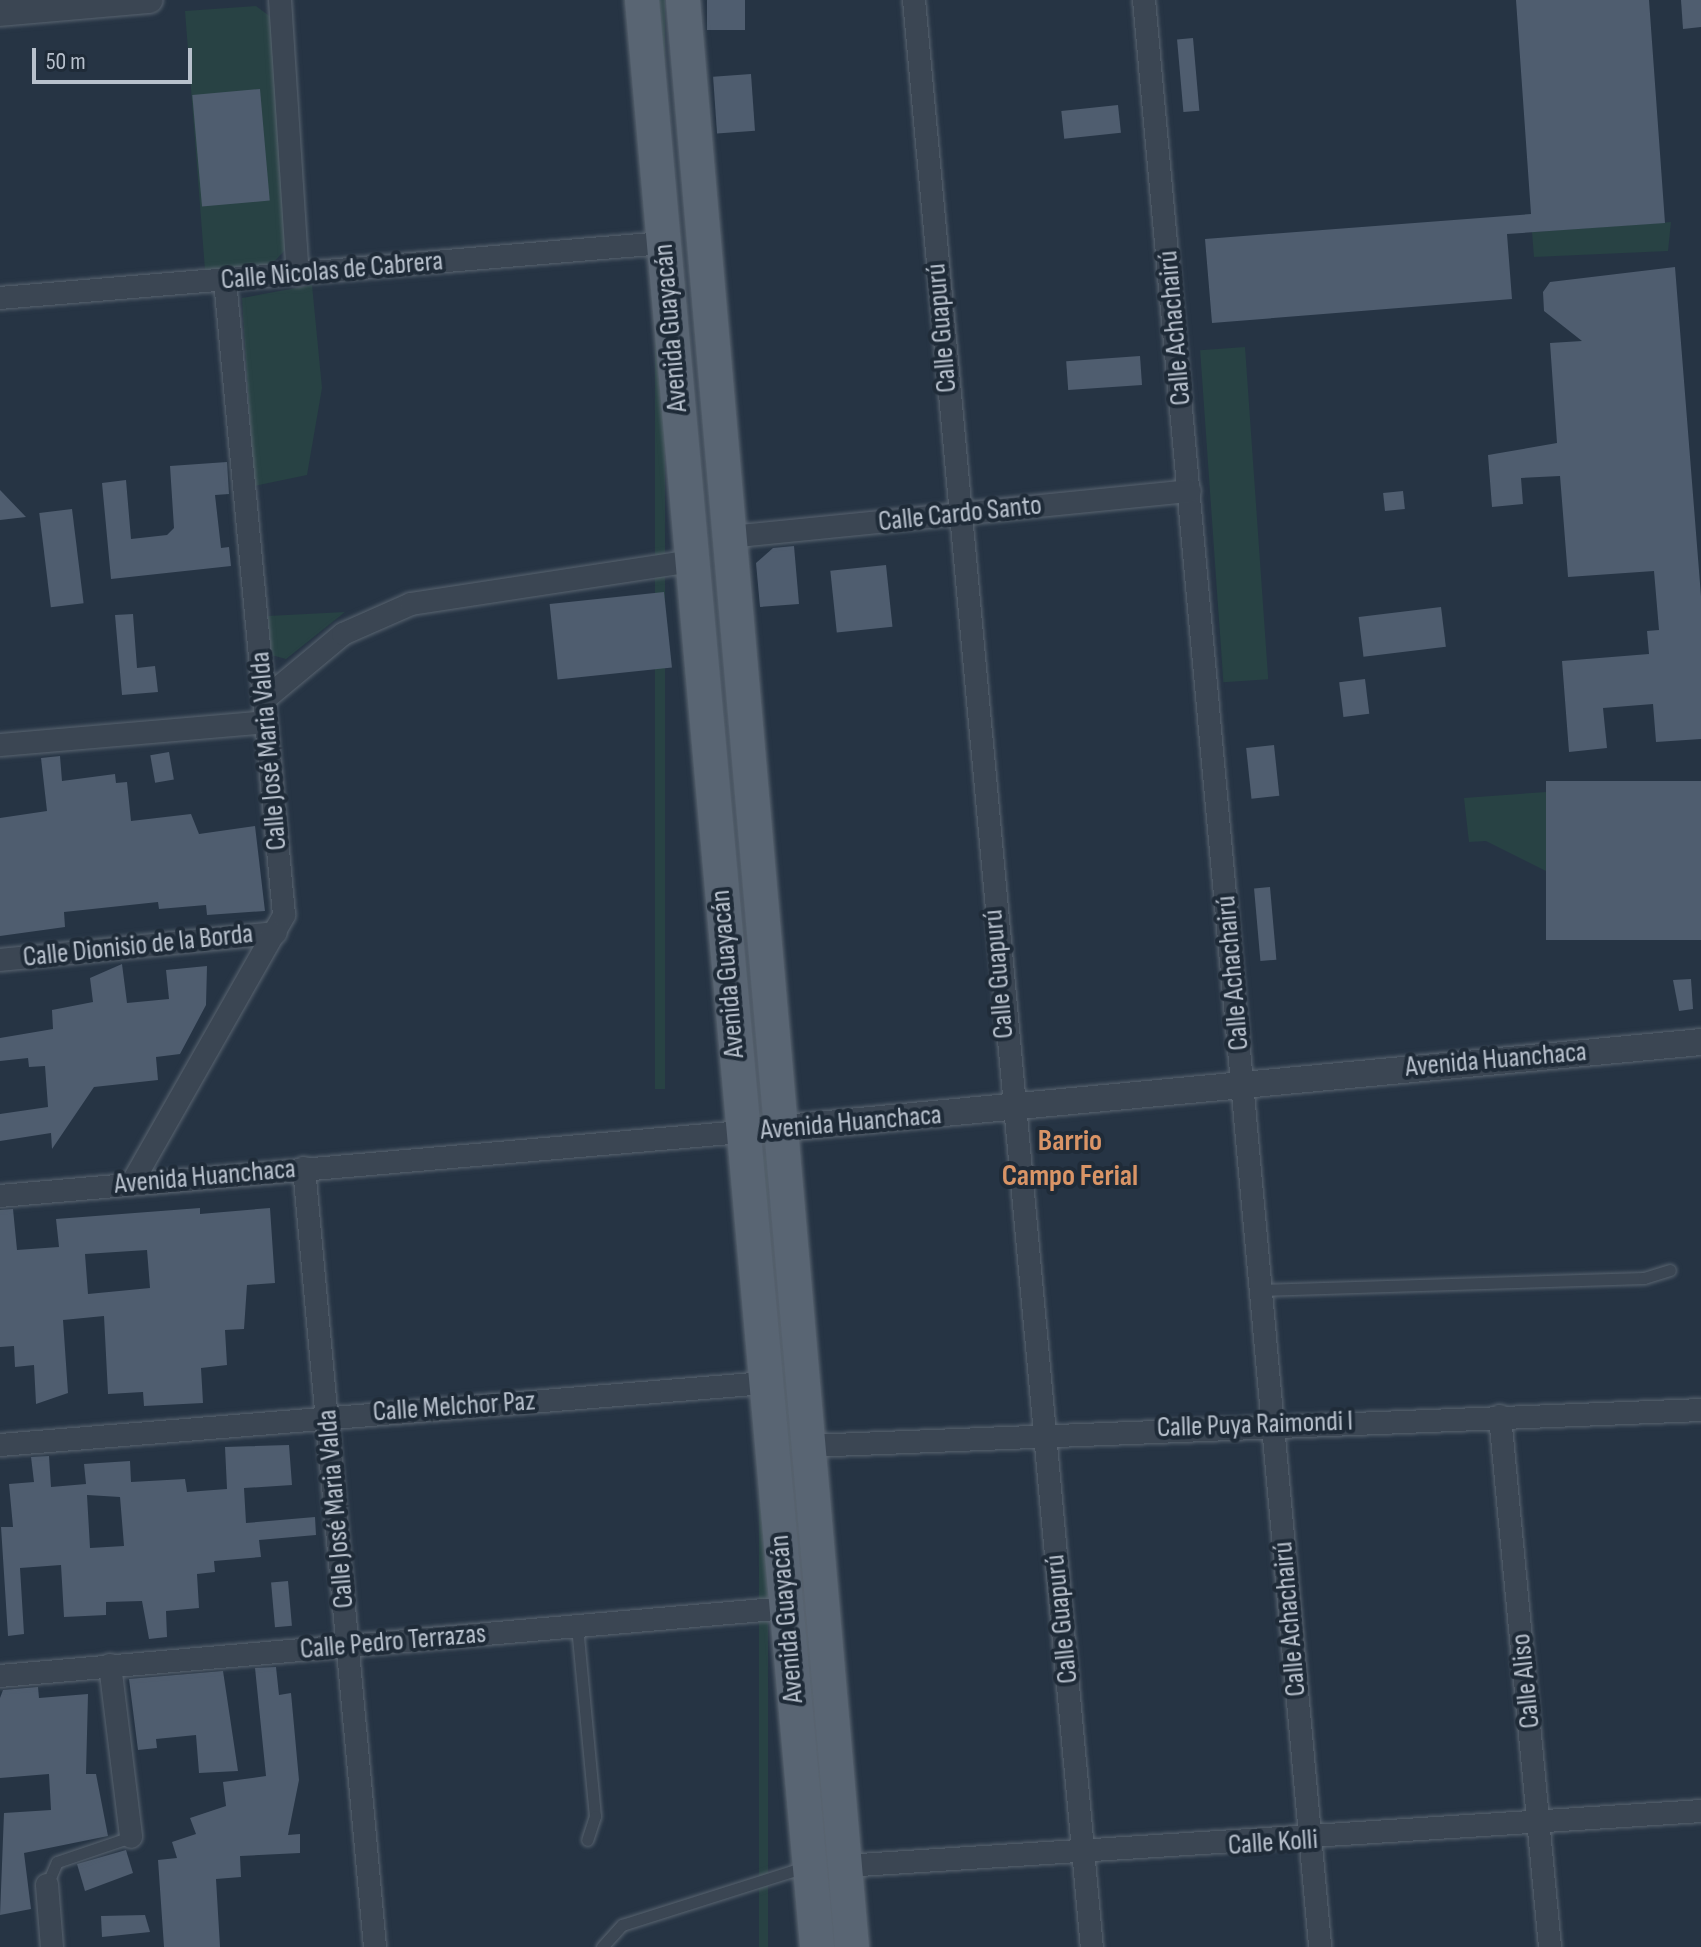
<!DOCTYPE html>
<meta charset="utf-8">
<style>
body{margin:0}
#map{position:relative;width:1701px;height:1947px;overflow:hidden;background:#263444;font-family:"Sofia Sans Condensed",sans-serif}
div>[style]{position:absolute}
.green>*{inset:0;background:#284244;transform-origin:0 0}
.building>*{inset:0;background:#4f5d6f;transform-origin:0 0}
.roads{filter:drop-shadow(0 0 2px #596470) drop-shadow(0 0 2px #596470)}
.service>*{height:11px;margin:-5.5px;padding:0 5.5px;transform-origin:5.5px;border-radius:5.5px;background:#3b4653}
.minor>*{height:22px;margin:-11px;padding:0 11px;transform-origin:11px;border-radius:11px;background:#3b4653}
.tertiary>*{height:26px;margin:-13px;padding:0 13px;transform-origin:13px;border-radius:13px;background:#3b4653}
.primary>*{height:34px;margin:-17px;padding:0 17px;transform-origin:17px;border-radius:17px;background:#596573}
span{translate:-50% -50%;white-space:nowrap;text-align:center;line-height:1.15;-webkit-text-stroke:8px #1f2b38;paint-order:stroke}
.street-label{font-size:28px;color:#b8c1cd}
.neighbourhood-label{font-size:30px;color:#d99466;font-weight:700}
.scale{position:absolute;left:32px;top:48px;width:160px;height:36px;box-sizing:border-box;border:4px solid #b8c1cd;border-top:0;padding-left:10px;font-size:24px;line-height:28px;white-space:nowrap;color:#b8c1cd;-webkit-text-stroke:6px #1f2b38;paint-order:stroke}
</style>
<div id="map">
<div class="green">
<div style="left:655px;top:0;width:10px;height:1089px"></div>
<div style="clip-path:polygon(256px 6px,272px 18px,285px 250px,272px 264px,205px 270px,185px 11px)"></div>
<div style="clip-path:polygon(1671px 222px,1668px 251px,1534px 257px,1532px 232px)"></div>
<div style="clip-path:polygon(312px 285px,322px 388px,307px 475px,254px 486px,242px 298px)"></div>
<div style="left:1245px;top:347px;width:333px;height:45px;rotate:86deg"></div>
<div style="clip-path:polygon(345px 612px,286px 659px,271px 655px,268px 616px)"></div>
<div style="clip-path:polygon(1546px 792px,1552px 874px,1486px 841px,1469px 842px,1464px 798px)"></div>
<div style="left:759px;top:1157px;width:9px;height:793px"></div>
</div>
<div class="building">
<div style="left:707px;top:0;width:38px;height:30px"></div>
<div style="clip-path:polygon(1516px 0,1649px 0,1665px 223px,1507px 234px,1512px 299px,1212px 323px,1205px 239px,1531px 214px)"></div>
<div style="clip-path:polygon(1681px 0,1701px 0,1701px 27px,1683px 29px)"></div>
<div style="left:1193px;top:38px;width:73px;height:16px;rotate:85deg"></div>
<div style="left:751px;top:74px;width:57px;height:38px;rotate:86deg"></div>
<div style="left:260px;top:89px;width:112px;height:68px;rotate:85deg"></div>
<div style="left:1118px;top:105px;width:28px;height:57px;rotate:84deg"></div>
<div style="clip-path:polygon(1675px 267px,1701px 596px,1701px 739px,1656px 742px,1653px 704px,1603px 708px,1607px 748px,1569px 752px,1562px 661px,1649px 654px,1647px 631px,1659px 630px,1654px 571px,1568px 577px,1560px 476px,1521px 478px,1523px 504px,1492px 507px,1488px 455px,1557px 443px,1550px 343px,1582px 341px,1544px 311px,1543px 292px,1550px 282px)"></div>
<div style="left:1140px;top:356px;width:29px;height:74px;rotate:86deg"></div>
<div style="clip-path:polygon(227px 462px,229px 494px,215px 495px,221px 548px,229px 547px,231px 566px,111px 579px,102px 483px,126px 480px,131px 539px,167px 535px,174px 528px,170px 466px)"></div>
<div style="clip-path:polygon(0 490px,26px 517px,0 520px)"></div>
<div style="left:1403px;top:491px;width:18px;height:20px;rotate:84deg"></div>
<div style="left:72px;top:509px;width:95px;height:33px;rotate:83deg"></div>
<div style="clip-path:polygon(794px 546px,799px 604px,760px 607px,756px 563px,773px 548px)"></div>
<div style="left:886px;top:565px;width:62px;height:56px;rotate:84deg"></div>
<div style="left:664px;top:592px;width:76px;height:115px;rotate:84deg"></div>
<div style="left:1441px;top:607px;width:40px;height:83px;rotate:83deg"></div>
<div style="clip-path:polygon(133px 614px,137px 668px,155px 666px,158px 692px,122px 695px,115px 615px)"></div>
<div style="left:1365px;top:679px;width:35px;height:26px;rotate:83deg"></div>
<div style="left:1274px;top:745px;width:51px;height:28px;rotate:84deg"></div>
<div style="left:169px;top:752px;width:28px;height:19px;rotate:80deg"></div>
<div style="clip-path:polygon(60px 756px,62px 781px,115px 774px,116px 783px,127px 782px,131px 821px,191px 814px,199px 834px,255px 826px,265px 911px,207px 915px,206px 905px,159px 909px,158px 902px,64px 912px,65px 927px,0 936px,0 818px,47px 811px,41px 758px)"></div>
<div style="left:1701px;top:781px;width:159px;height:155px;rotate:90deg"></div>
<div style="left:1270px;top:887px;width:73px;height:16px;rotate:85deg"></div>
<div style="clip-path:polygon(122px 964px,127px 1003px,169px 999px,166px 970px,207px 966px,206px 1005px,180px 1054px,156px 1057px,158px 1080px,94px 1087px,52px 1149px,51px 1133px,0 1141px,0 1114px,48px 1107px,45px 1066px,29px 1067px,28px 1058px,0 1061px,0 1038px,53px 1029px,52px 1010px,93px 1002px,90px 978px)"></div>
<div style="clip-path:polygon(1691px 979px,1693px 1009px,1679px 1011px,1673px 980px)"></div>
<div style="clip-path:polygon(evenodd,200px 1208px,200px 1214px,270px 1208px,275px 1283px,247px 1285px,244px 1329px,225px 1330px,227px 1365px,201px 1368px,203px 1403px,144px 1406px,143px 1392px,108px 1394px,104px 1316px,63px 1320px,68px 1393px,36px 1404px,34px 1365px,15px 1367px,14px 1346px,0 1347px,0 1210px,13px 1209px,17px 1250px,59px 1247px,56px 1219px,200px 1208px,147px 1250px,150px 1288px,88px 1294px,85px 1254px,147px 1250px)"></div>
<div style="clip-path:polygon(evenodd,289px 1445px,292px 1485px,244px 1488px,246px 1523px,315px 1517px,316px 1535px,259px 1540px,261px 1557px,214px 1561px,215px 1572px,197px 1574px,199px 1608px,166px 1611px,167px 1637px,149px 1639px,142px 1601px,106px 1602px,106px 1615px,64px 1617px,61px 1565px,20px 1568px,24px 1634px,8px 1636px,1px 1527px,13px 1527px,9px 1484px,34px 1482px,31px 1457px,49px 1456px,51px 1487px,86px 1484px,84px 1464px,130px 1461px,131px 1482px,185px 1479px,187px 1492px,227px 1489px,225px 1447px,289px 1445px,87px 1495px,120px 1497px,124px 1546px,90px 1548px,87px 1495px)"></div>
<div style="left:288px;top:1581px;width:45px;height:17px;rotate:85deg"></div>
<div style="clip-path:polygon(276px 1667px,279px 1695px,291px 1693px,299px 1780px,288px 1835px,300px 1834px,300px 1853px,240px 1856px,241px 1877px,216px 1879px,220px 1947px,164px 1947px,158px 1860px,177px 1858px,172px 1842px,196px 1834px,190px 1818px,226px 1806px,223px 1782px,266px 1776px,255px 1668px)"></div>
<div style="clip-path:polygon(223px 1671px,238px 1771px,199px 1773px,196px 1735px,156px 1739px,157px 1748px,138px 1750px,129px 1679px)"></div>
<div style="clip-path:polygon(38px 1687px,39px 1698px,88px 1694px,86px 1774px,96px 1774px,108px 1836px,24px 1853px,31px 1909px,0 1915px,4px 1813px,51px 1810px,49px 1774px,0 1778px,0 1698px,3px 1690px)"></div>
<div style="clip-path:polygon(126px 1850px,133px 1873px,85px 1891px,77px 1864px)"></div>
<div style="clip-path:polygon(145px 1915px,150px 1932px,102px 1937px,101px 1916px)"></div>
</div>
<div class="roads">
<div class="service">
<div style="left:1260px;top:1290px;width:384px;rotate:-1.8deg"></div>
<div style="left:1644px;top:1278px;width:27px;rotate:-17deg"></div>
<div style="left:577px;top:1626px;width:191px;rotate:84.6deg"></div>
<div style="left:595px;top:1816px;width:25px;rotate:108deg"></div>
<div style="left:47px;top:1885px;width:25px;rotate:-67deg"></div>
<div style="left:57px;top:1862px;width:78px;rotate:-18.7deg"></div>
<div style="left:602px;top:1947px;width:30px;rotate:-48deg"></div>
<div style="left:622px;top:1925px;width:192px;rotate:-17.6deg"></div>
</div>
<div class="minor">
<div style="left:280px;top:0;width:276px;rotate:86.3deg"></div>
<div style="left:914px;top:0;width:1955px;rotate:84.78deg"></div>
<div style="left:1144px;top:0;width:1955px;rotate:84.83deg"></div>
<div style="left:0;top:298px;width:666px;rotate:-4.74deg"></div>
<div style="left:729px;top:537px;width:463px;rotate:-5.7deg"></div>
<div style="left:265px;top:699px;width:102px;rotate:-39.8deg"></div>
<div style="left:343px;top:634px;width:74px;rotate:-23.8deg"></div>
<div style="left:411px;top:604px;width:284px;rotate:-8.7deg"></div>
<div style="left:0;top:745px;width:267px;rotate:-4.9deg"></div>
<div style="left:0;top:960px;width:277px;rotate:-5.6deg"></div>
<div style="left:304px;top:1168px;width:782px;rotate:84.79deg"></div>
<div style="left:132px;top:1183px;width:308px;rotate:-60.4deg"></div>
<div style="left:284px;top:915px;width:638px;rotate:-95.31deg"></div>
<div style="left:0;top:1196px;width:745px;rotate:-4.93deg"></div>
<div style="left:1500px;top:1416px;width:533px;rotate:84.62deg"></div>
<div style="left:0;top:1445px;width:768px;rotate:-4.63deg"></div>
<div style="left:809px;top:1446px;width:893px;rotate:-2.31deg"></div>
<div style="left:110px;top:1665px;width:173px;rotate:83deg"></div>
<div style="left:0;top:1676px;width:789px;rotate:-4.94deg"></div>
<div style="left:844px;top:1866px;width:859px;rotate:-3.67deg"></div>
<div style="left:47px;top:1885px;width:62px;rotate:85.4deg"></div>
</div>
<div class="tertiary">
<div style="left:0;top:13px;width:150px;rotate:-5deg"></div>
<div style="left:742px;top:1132px;width:963px;rotate:-5.36deg"></div>
</div>
<div class="primary">
<div style="left:642px;top:0;width:1955px;rotate:84.86deg"></div>
<div style="left:683px;top:0;width:1954px;rotate:85.04deg"></div>
</div>
</div>
<div class="street-label">
<span style="left:332px;top:271px;rotate:-5deg">Calle Nicolas de Cabrera</span>
<span style="left:671px;top:328px;rotate:-95deg">Avenida Guayacán</span>
<span style="left:942px;top:328px;rotate:-95deg">Calle Guapurú</span>
<span style="left:1175px;top:328px;rotate:-95deg">Calle Achachairú</span>
<span style="left:960px;top:514px;rotate:-6deg">Calle Cardo Santo</span>
<span style="left:269px;top:751px;rotate:-95deg">Calle José Maria Valda</span>
<span style="left:138px;top:946px;rotate:-6deg">Calle Dionisio de la Borda</span>
<span style="left:1233px;top:973px;rotate:-95deg">Calle Achachairú</span>
<span style="left:728px;top:974px;rotate:-95deg">Avenida Guayacán</span>
<span style="left:999px;top:974px;rotate:-95deg">Calle Guapurú</span>
<span style="left:1496px;top:1060px;rotate:-5deg">Avenida Huanchaca</span>
<span style="left:851px;top:1123px;rotate:-5deg">Avenida Huanchaca</span>
<span style="left:205px;top:1177px;rotate:-5deg">Avenida Huanchaca</span>
<span style="left:454px;top:1407px;rotate:-4deg">Calle Melchor Paz</span>
<span style="left:1255px;top:1425px;rotate:-2deg">Calle Puya Raimondi I</span>
<span style="left:336px;top:1509px;rotate:-95deg">Calle José Maria Valda</span>
<span style="left:787px;top:1619px;rotate:-95deg">Avenida Guayacán</span>
<span style="left:1062px;top:1619px;rotate:-96deg">Calle Guapurú</span>
<span style="left:1290px;top:1619px;rotate:-95deg">Calle Achachairú</span>
<span style="left:393px;top:1642px;rotate:-5deg">Calle Pedro Terrazas</span>
<span style="left:1526px;top:1681px;rotate:-96deg">Calle Aliso</span>
<span style="left:1273px;top:1843px;rotate:-4deg">Calle Kolli</span>
</div>
<div class="neighbourhood-label">
<span style="left:1070px;top:1158px">Barrio<br>Campo Ferial</span>
</div>
<div class="scale">50 m</div>
</div>
